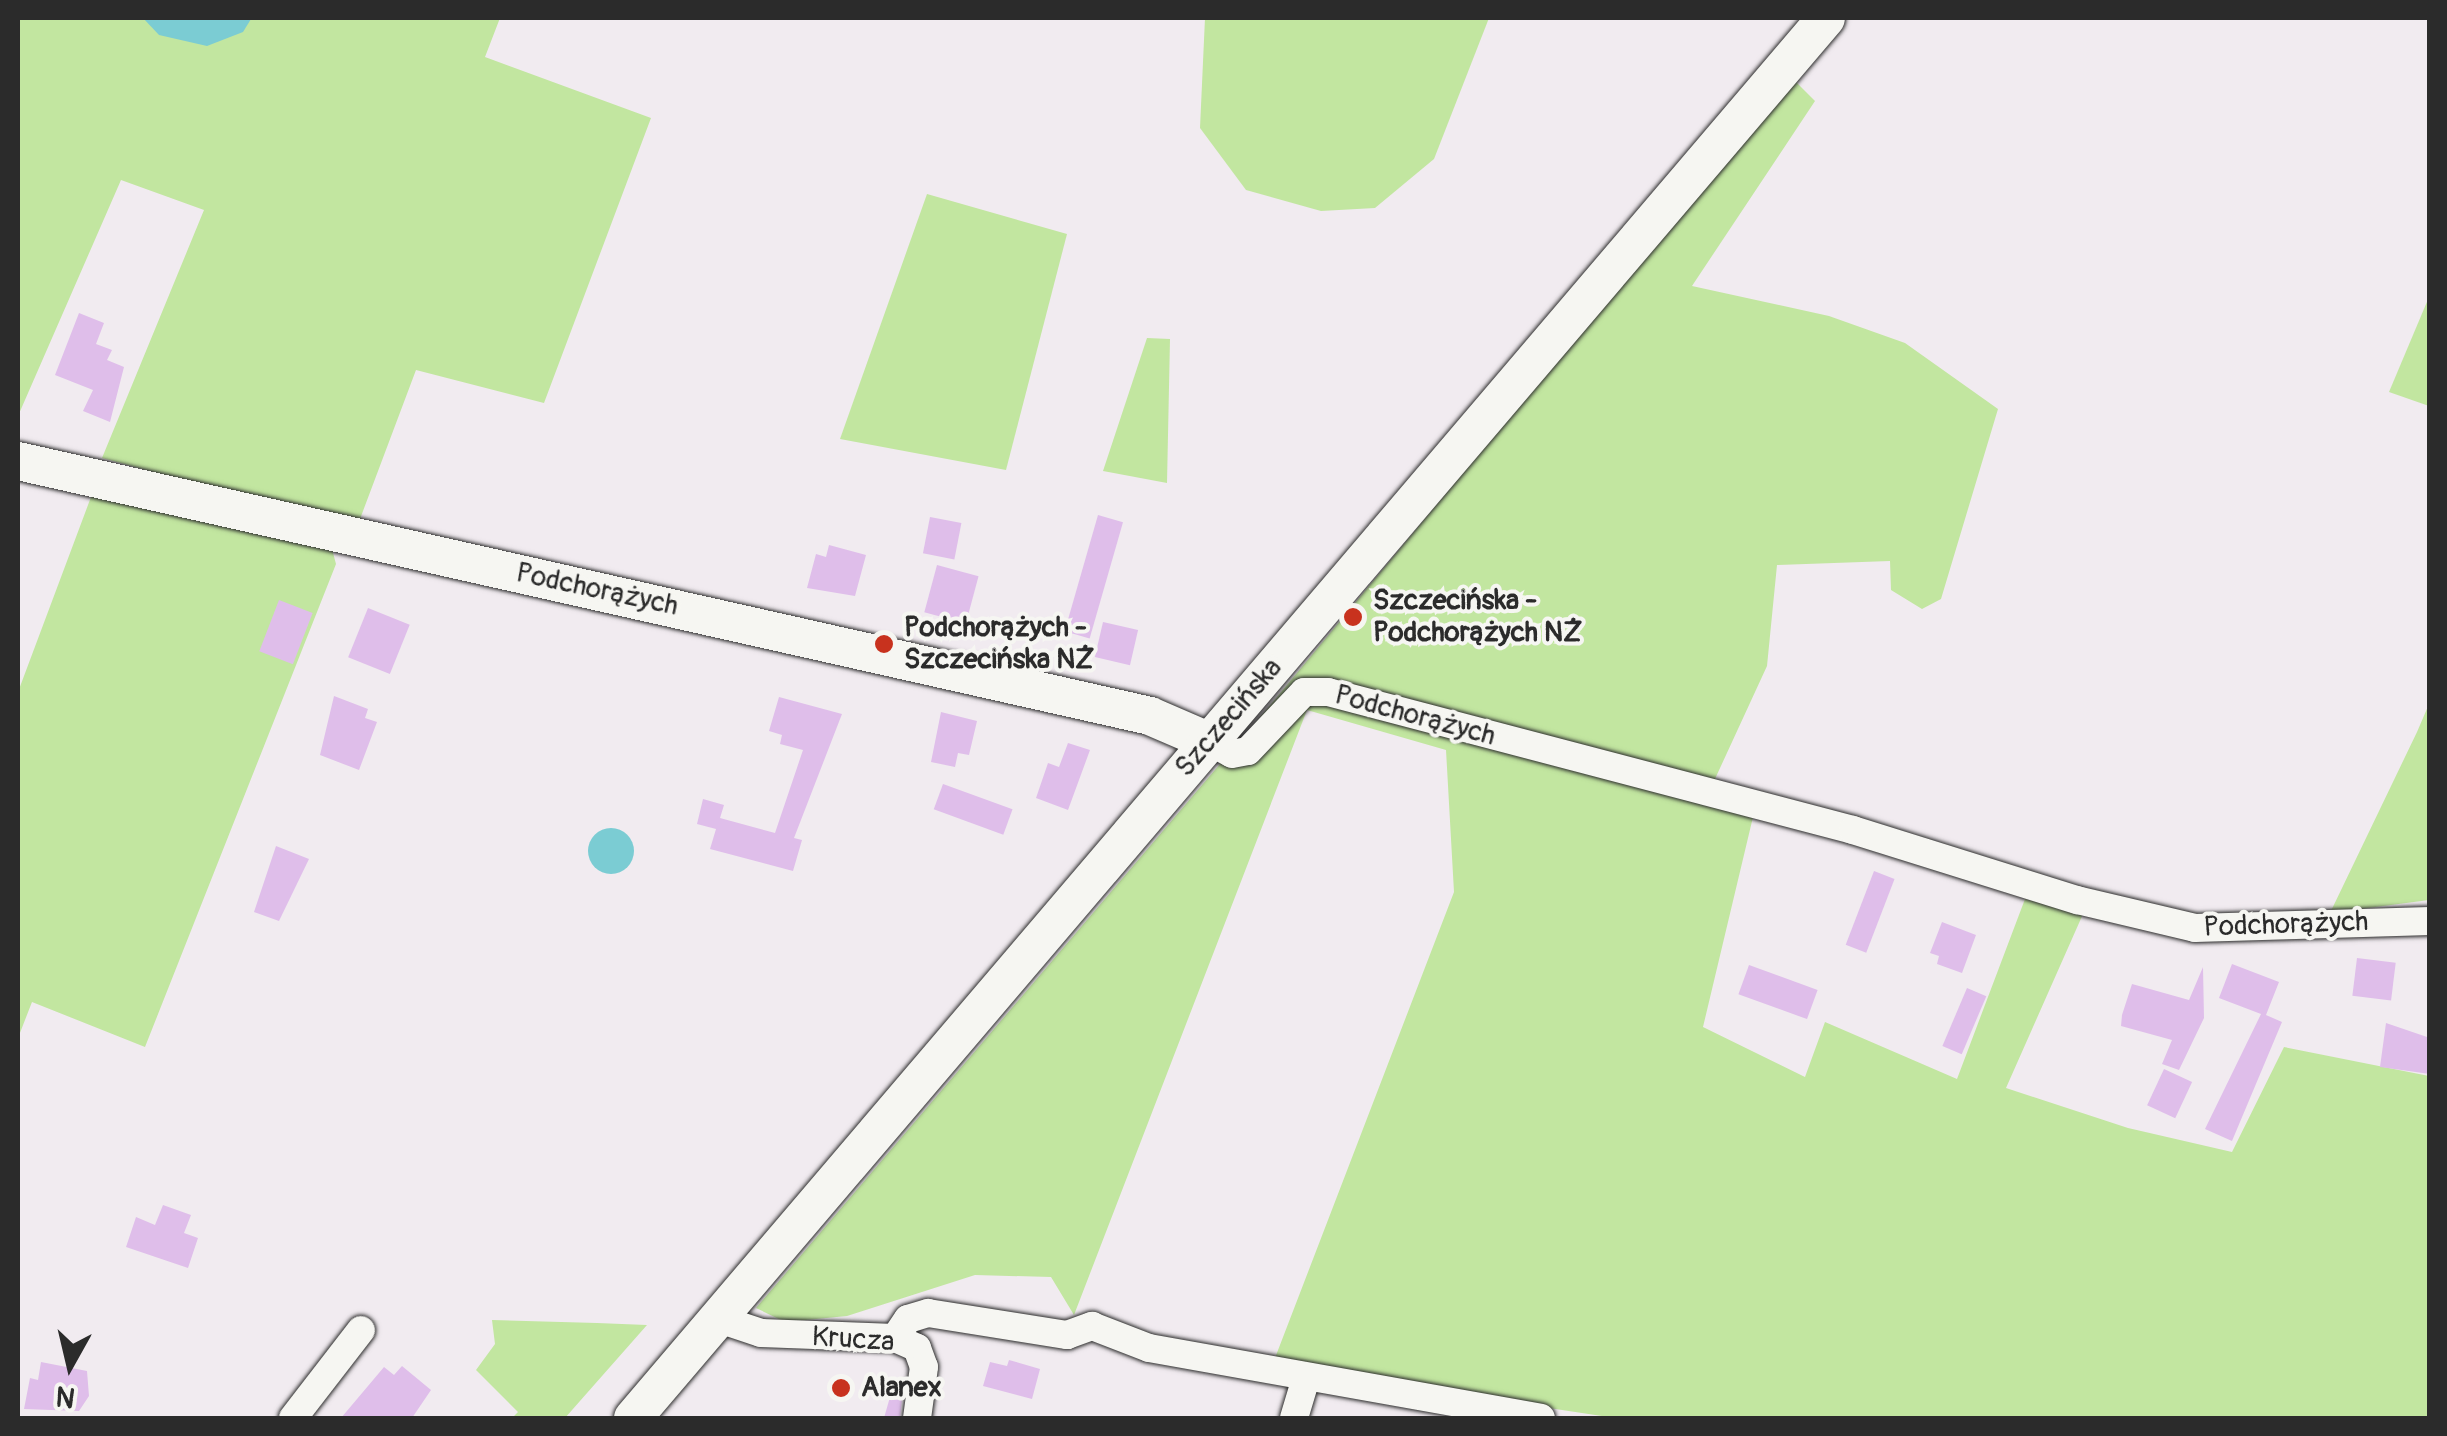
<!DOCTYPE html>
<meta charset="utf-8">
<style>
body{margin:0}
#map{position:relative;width:2447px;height:1436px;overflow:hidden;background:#f1ebf0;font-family:Pangolin,sans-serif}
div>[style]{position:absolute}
.green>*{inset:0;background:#c2e6a0}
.water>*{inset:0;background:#7bccd3}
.round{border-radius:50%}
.building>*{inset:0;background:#dfbeea;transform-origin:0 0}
.roads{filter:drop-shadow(0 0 2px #2b2b2b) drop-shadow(0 0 2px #2b2b2b)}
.street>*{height:28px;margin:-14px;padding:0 14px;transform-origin:14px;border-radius:14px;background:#f6f6f2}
.secondary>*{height:38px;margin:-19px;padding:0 19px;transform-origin:19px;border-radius:19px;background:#f6f6f2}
.dots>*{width:28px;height:28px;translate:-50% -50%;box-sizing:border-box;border:5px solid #f6f6f2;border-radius:50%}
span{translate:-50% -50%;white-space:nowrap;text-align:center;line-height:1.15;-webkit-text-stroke:8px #f6f6f2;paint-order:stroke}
.street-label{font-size:28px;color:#2b2b2b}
.poi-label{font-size:28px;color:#2b2b2b;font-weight:700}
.left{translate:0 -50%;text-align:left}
.frame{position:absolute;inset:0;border:20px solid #2b2b2b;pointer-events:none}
.north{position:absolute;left:20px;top:1316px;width:100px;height:100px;-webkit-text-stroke:8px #f6f6f2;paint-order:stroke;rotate:188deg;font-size:28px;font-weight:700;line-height:40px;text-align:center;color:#2b2b2b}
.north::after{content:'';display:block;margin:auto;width:35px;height:45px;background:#2b2b2b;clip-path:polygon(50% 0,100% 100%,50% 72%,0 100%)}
</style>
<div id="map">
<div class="green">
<div style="clip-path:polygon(18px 18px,500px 18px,485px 57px,651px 118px,544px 403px,416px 370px,357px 527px,102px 458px,204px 210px,121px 180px,18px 416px)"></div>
<div style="clip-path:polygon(1205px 18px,1489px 18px,1434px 159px,1375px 208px,1321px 211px,1246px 190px,1200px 128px)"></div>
<div style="clip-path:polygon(1791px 77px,1815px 101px,1692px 286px,1829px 316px,1905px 343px,1998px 409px,1941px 599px,1922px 609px,1891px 590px,1890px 561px,1777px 565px,1767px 666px,1703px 805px,1753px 817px,1703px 1027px,1805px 1077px,1825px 1022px,1957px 1079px,2025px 899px,2083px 914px,2006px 1088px,2128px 1128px,2232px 1152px,2284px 1047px,2429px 1076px,2429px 1418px,1615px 1418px,1390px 1384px,1275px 1358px,1454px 892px,1446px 750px,1307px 710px,1074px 1315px,1051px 1277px,975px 1275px,847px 1316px,785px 1322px,756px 1308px,1272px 703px)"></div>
<div style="clip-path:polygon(927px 194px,1067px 234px,1006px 470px,840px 439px)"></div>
<div style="clip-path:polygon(2429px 297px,2429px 406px,2389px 392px)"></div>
<div style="clip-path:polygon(1147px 338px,1170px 339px,1167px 483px,1103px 471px)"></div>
<div style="clip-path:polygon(94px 489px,332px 549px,336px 564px,145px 1047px,32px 1002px,18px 1038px,18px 692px)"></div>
<div style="clip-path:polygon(2429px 704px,2429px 900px,2330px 913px,2417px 732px)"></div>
<div style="clip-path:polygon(492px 1320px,597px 1323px,647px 1325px,565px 1418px,512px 1418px,518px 1412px,476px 1370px,495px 1344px)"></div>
</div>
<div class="water">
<div style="clip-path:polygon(143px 18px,250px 18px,251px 19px,243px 32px,207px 46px,159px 35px)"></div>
<div class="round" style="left:588px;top:828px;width:46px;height:46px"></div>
</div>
<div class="building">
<div style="clip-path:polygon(79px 313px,104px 323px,96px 344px,112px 350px,107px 360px,124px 367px,110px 422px,83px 411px,93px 390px,55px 375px)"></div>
<div style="left:1098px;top:515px;width:26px;height:121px;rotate:16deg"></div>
<div style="left:930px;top:517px;width:32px;height:37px;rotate:11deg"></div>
<div style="clip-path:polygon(829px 545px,866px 555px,855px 596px,807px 588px,816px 554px,826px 557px)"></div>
<div style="left:937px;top:565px;width:43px;height:49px;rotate:15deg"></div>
<div style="left:279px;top:600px;width:36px;height:55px;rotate:21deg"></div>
<div style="left:368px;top:608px;width:45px;height:53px;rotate:22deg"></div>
<div style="left:1103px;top:622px;width:36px;height:36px;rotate:13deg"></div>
<div style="clip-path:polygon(334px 696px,368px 709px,365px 718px,377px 722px,359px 770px,320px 755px)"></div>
<div style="clip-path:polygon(779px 697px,842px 714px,794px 838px,802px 840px,793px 871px,710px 849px,716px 829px,697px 824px,703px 799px,724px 805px,720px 818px,775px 833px,803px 750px,780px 744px,782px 735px,769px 731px)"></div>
<div style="clip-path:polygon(941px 712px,977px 721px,969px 755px,958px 753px,955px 767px,931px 762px)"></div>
<div style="clip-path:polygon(1068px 743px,1090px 750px,1068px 810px,1036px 798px,1048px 763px,1059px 767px)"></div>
<div style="left:943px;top:784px;width:74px;height:27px;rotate:20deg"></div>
<div style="clip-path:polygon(276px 846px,309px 859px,279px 921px,254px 912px)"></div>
<div style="left:1874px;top:871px;width:22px;height:79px;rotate:21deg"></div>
<div style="clip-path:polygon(1942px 922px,1976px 935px,1962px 973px,1937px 964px,1939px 956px,1930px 953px)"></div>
<div style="left:2357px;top:958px;width:39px;height:38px;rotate:7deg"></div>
<div style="clip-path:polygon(2232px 964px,2279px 982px,2266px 1015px,2282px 1022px,2232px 1141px,2205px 1129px,2261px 1014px,2219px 998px)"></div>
<div style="left:1749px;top:965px;width:73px;height:31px;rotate:20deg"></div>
<div style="clip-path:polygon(2203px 967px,2204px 1018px,2179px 1070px,2162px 1064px,2172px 1040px,2121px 1026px,2122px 1015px,2132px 984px,2189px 1000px)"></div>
<div style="left:1967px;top:988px;width:21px;height:63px;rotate:23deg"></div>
<div style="clip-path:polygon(2386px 1023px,2430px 1038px,2430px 1074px,2380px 1067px)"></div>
<div style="left:2164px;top:1069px;width:31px;height:40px;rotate:25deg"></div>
<div style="clip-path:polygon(163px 1205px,191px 1215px,184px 1233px,198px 1238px,188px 1268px,126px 1247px,136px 1217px,155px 1225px)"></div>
<div style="clip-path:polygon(1009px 1360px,1040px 1369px,1032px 1399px,983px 1386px,990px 1362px,1007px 1366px)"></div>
<div style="clip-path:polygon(41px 1362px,87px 1371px,89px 1396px,79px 1411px,24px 1409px,30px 1378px,38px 1380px)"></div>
<div style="clip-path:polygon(402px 1366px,431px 1390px,412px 1418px,341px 1418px,384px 1367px,394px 1375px)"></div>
<div style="clip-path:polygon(890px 1397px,902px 1400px,900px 1418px,884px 1418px)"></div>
</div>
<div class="roads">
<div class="street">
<div style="left:1208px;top:741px;width:27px;rotate:28deg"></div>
<div style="left:1232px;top:754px;width:16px;rotate:-11deg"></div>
<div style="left:1248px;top:751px;width:81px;rotate:-46.5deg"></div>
<div style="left:1304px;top:692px;width:24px"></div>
<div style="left:1328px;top:692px;width:543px;rotate:14.73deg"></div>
<div style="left:1853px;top:830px;width:235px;rotate:17.4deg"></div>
<div style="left:2077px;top:900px;width:121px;rotate:13.3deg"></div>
<div style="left:2195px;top:928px;width:235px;rotate:-1.7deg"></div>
<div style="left:719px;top:1319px;width:44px;rotate:18.4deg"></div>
<div style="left:761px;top:1333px;width:134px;rotate:2.1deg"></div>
<div style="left:895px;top:1338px;width:24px;rotate:24deg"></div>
<div style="left:917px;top:1348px;width:20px;rotate:70deg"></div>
<div style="left:924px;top:1367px;width:51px;rotate:97.8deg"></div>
<div style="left:895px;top:1338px;width:23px;rotate:-56deg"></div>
<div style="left:908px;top:1319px;width:21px;rotate:-17deg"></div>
<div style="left:928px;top:1313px;width:141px;rotate:9deg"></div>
<div style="left:1067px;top:1335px;width:27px;rotate:-20deg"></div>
<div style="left:1092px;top:1326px;width:61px;rotate:21.1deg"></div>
<div style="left:1149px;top:1348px;width:398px;rotate:10.1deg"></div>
<div style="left:293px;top:1418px;width:111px;rotate:-52.3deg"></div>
<div style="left:1294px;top:1418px;width:42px;rotate:-73.3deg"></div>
</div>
<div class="secondary">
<div style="left:18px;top:461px;width:1160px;rotate:12.69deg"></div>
<div style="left:1150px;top:716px;width:63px;rotate:23.3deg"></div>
<div style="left:633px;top:1418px;width:1839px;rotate:-49.56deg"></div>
</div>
</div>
<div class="dots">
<div style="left:1353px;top:617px;background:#c8321e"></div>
<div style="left:884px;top:644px;background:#c8321e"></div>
<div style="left:841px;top:1388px;background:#c8321e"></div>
</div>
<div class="street-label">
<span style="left:597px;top:590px;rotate:12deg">Podchorążych</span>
<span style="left:1415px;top:716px;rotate:15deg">Podchorążych</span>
<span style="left:1229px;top:718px;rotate:-49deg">Szczecińska</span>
<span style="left:2286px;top:925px;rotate:-2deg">Podchorążych</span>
<span style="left:853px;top:1340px;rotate:4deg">Krucza</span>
</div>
<div class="poi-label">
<span class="left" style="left:1373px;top:617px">Szczecińska -<br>Podchorążych NŻ</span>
<span class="left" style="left:904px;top:644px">Podchorążych -<br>Szczecińska NŻ</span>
<span class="left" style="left:861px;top:1388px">Alanex</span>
</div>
<div class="frame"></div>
<div class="north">N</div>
</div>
